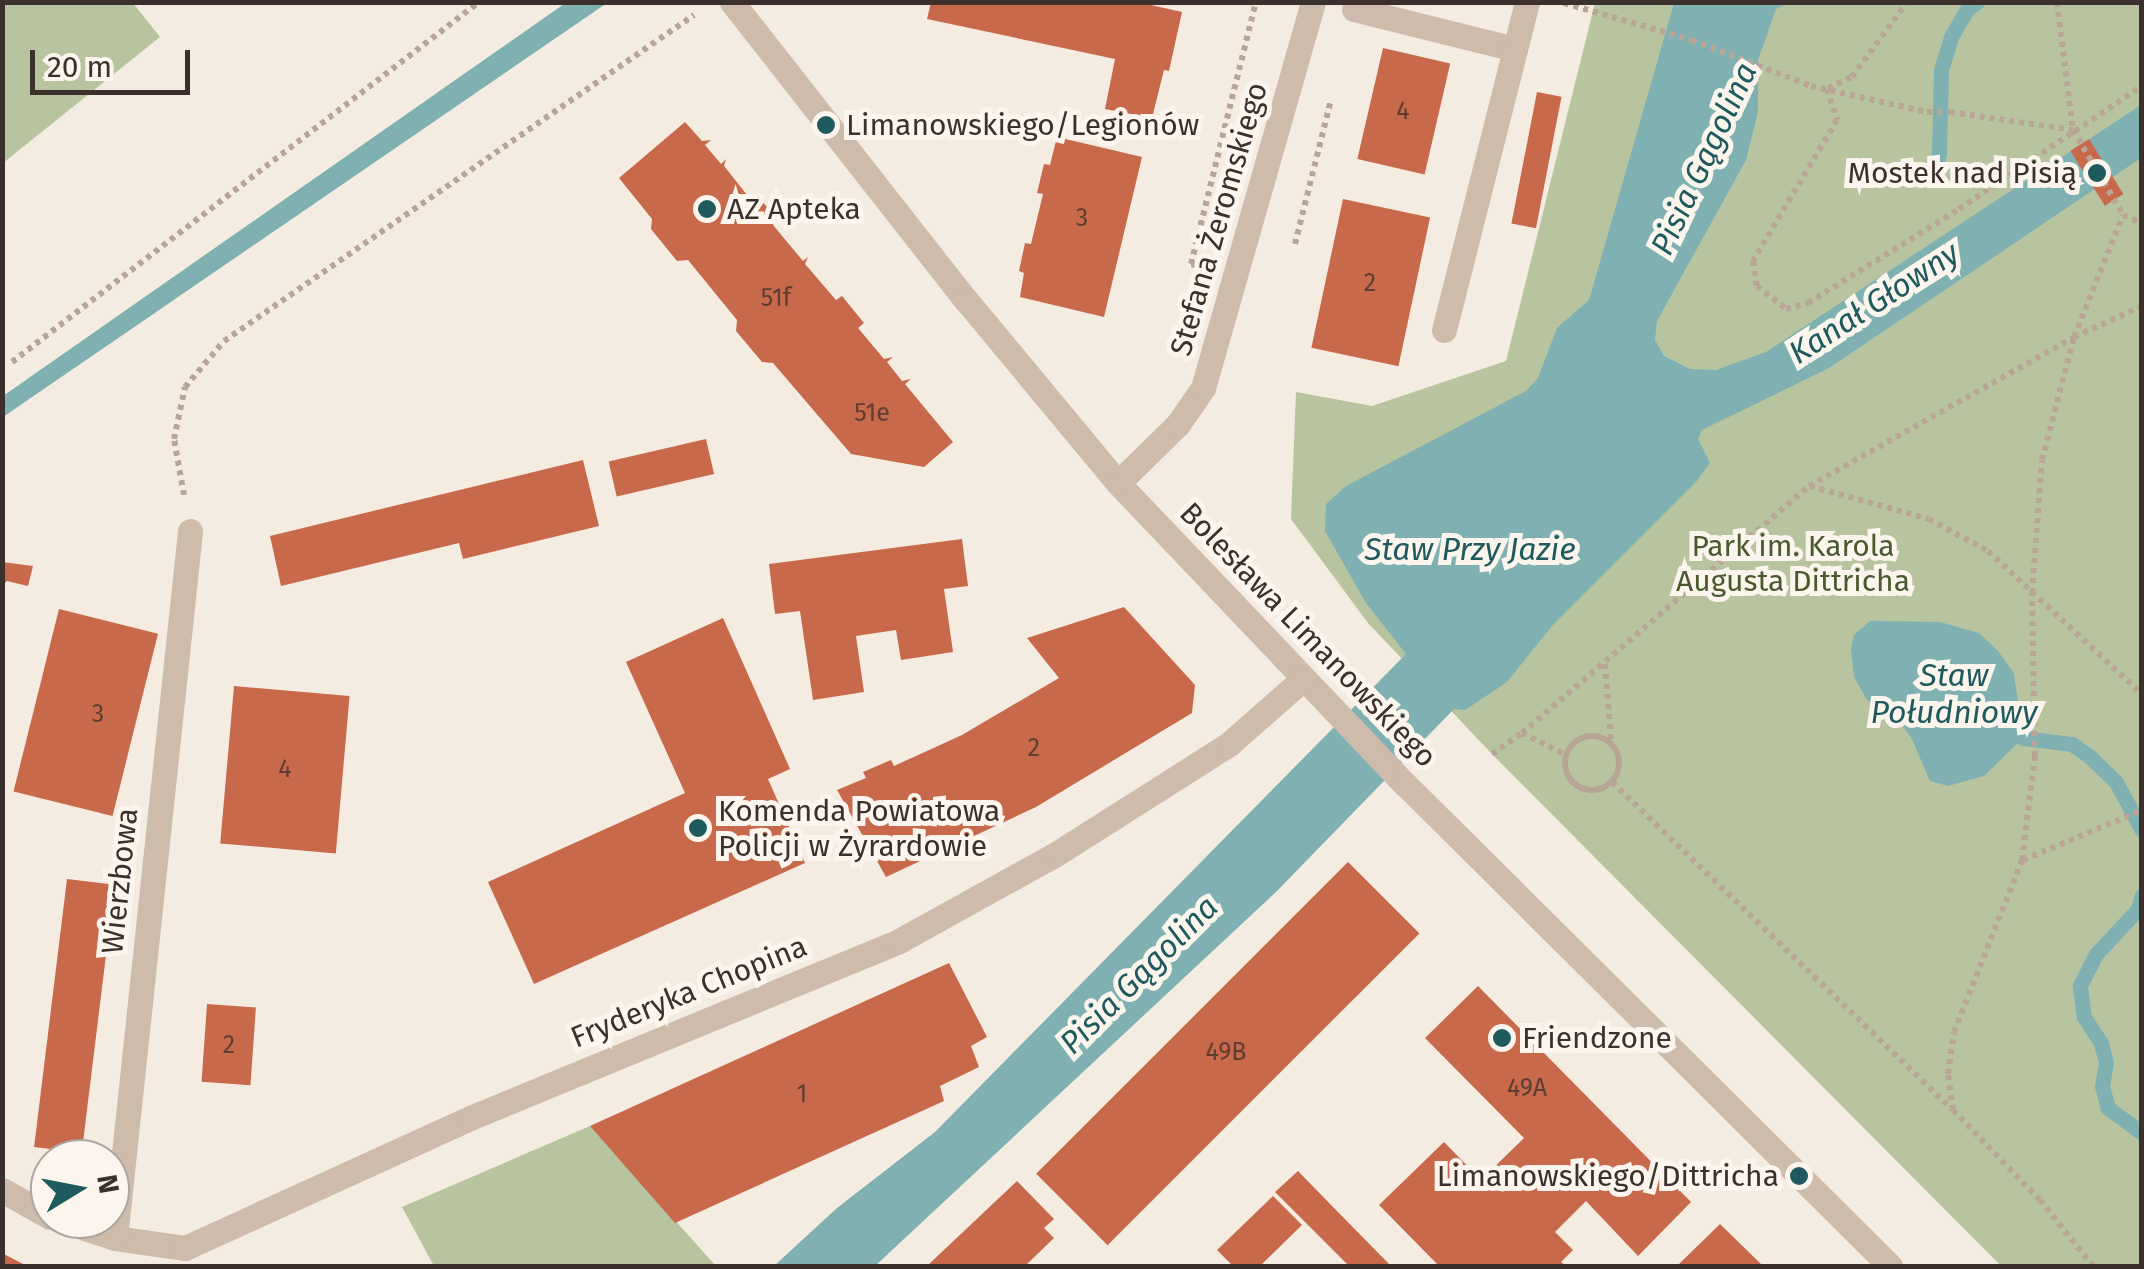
<!DOCTYPE html>
<meta charset="utf-8">
<style>
body{margin:0}
#map{position:relative;width:2144px;height:1269px;overflow:hidden;background:#f4ebe1;font-family:"Fira Sans",sans-serif}
div>[style]{position:absolute}
.green>*{inset:0;background:#b8c4a0}
.water>*{inset:0;background:#7fb0b2}
.stream>*{height:15px;margin:-7.5px;padding:0 7.5px;transform-origin:7.5px;border-radius:7.5px;background:#7fb0b2}
.building>*{inset:0;background:#c8694b;transform-origin:0 0}
.path>*{height:6px;margin-top:-3px;transform-origin:0;background:repeating-linear-gradient(90deg,#b9a596 0 5px,transparent 0 10px)}
.path>.ring{margin:-3px;padding:0;box-sizing:content-box;background:none;border:6px solid #b9a596;border-radius:50%}
.minor>*{height:25px;margin:-12.5px;padding:0 12.5px;transform-origin:12.5px;border-radius:12.5px;background:#cdbbac}
.dots>*{width:28px;height:28px;translate:-50% -50%;box-sizing:border-box;border:5px solid #fbf5ee;border-radius:50%}
span{translate:-50% -50%;white-space:nowrap;text-align:center;line-height:1.15;-webkit-text-stroke:10px #fbf5ee;paint-order:stroke}
.number-label{font-size:25px;color:#5e3e33}
.number-label span{-webkit-text-stroke-width:0}
.poi-label{font-size:30px;color:#3b302b}
.left{translate:0 -50%;text-align:left}
.right{translate:-100% -50%;text-align:right}
.street-label{font-size:30px;color:#3b302b}
.park-label{font-size:30px;color:#4a5a2e}
.water-label{font-size:32px;color:#1f5a5e;font-style:italic}
.frame{position:absolute;inset:0;border:5px solid #3b302b;pointer-events:none}
.north{position:absolute;left:30px;top:1139px;width:100px;height:100px;box-sizing:border-box;background:#fbf5ee;border:2px solid #aea6a0;border-radius:50%;rotate:80deg;font-size:28px;font-weight:700;line-height:40px;text-align:center;color:#3b302b}
.north::after{content:'';display:block;margin:auto;width:35px;height:45px;background:#1f5a5e;clip-path:polygon(50% 0,100% 100%,50% 72%,0 100%)}
.scale{position:absolute;left:30px;top:50px;width:160px;height:45px;box-sizing:border-box;border:5px solid #3b302b;border-top:0;padding-left:12px;font-size:30px;line-height:35px;white-space:nowrap;color:#3b302b;-webkit-text-stroke:8px #fbf5ee;paint-order:stroke}
</style>
<div id="map">
<div class="green">
<div style="clip-path:polygon(3px 2px,133px 3px,160px 37px,3px 163px)"></div>
<div style="clip-path:polygon(1595px 3px,2141px 3px,2141px 1266px,2001px 1266px,1492px 754px,1368px 623px,1291px 519px,1296px 392px,1372px 406px,1506px 361px)"></div>
<div style="clip-path:polygon(590px 1126px,716px 1266px,434px 1266px,402px 1207px)"></div>
</div>
<div class="water">
<div style="clip-path:polygon(567px 2px,607px 3px,3px 417px,3px 396px)"></div>
<div style="clip-path:polygon(1674px 3px,1789px 3px,1776px 9px,1758px 60px,1758px 112px,1746px 160px,1657px 321px,1655px 340px,1664px 356px,1690px 369px,1716px 370px,1766px 352px,2141px 105px,2141px 158px,1829px 368px,1702px 430px,1698px 439px,1710px 463px,1696px 482px,1552px 626px,1507px 682px,1465px 710px,1454px 709px,1276px 892px,875px 1266px,774px 1266px,837px 1208px,935px 1132px,1406px 654px,1366px 603px,1325px 531px,1326px 504px,1346px 486px,1526px 391px,1538px 378px,1557px 328px,1589px 300px)"></div>
<div style="clip-path:polygon(1870px 621px,1940px 622px,1979px 633px,1998px 651px,2014px 673px,2023px 738px,1984px 776px,1948px 786px,1930px 781px,1911px 737px,1896px 718px,1867px 700px,1854px 677px,1851px 649px,1854px 635px)"></div>
</div>
<div class="stream">
<div style="left:1934px;top:171px;width:19px;rotate:-74deg"></div>
<div style="left:1939px;top:153px;width:83px;rotate:-88.6deg"></div>
<div style="left:1941px;top:70px;width:34px;rotate:-73deg"></div>
<div style="left:1951px;top:37px;width:32px;rotate:-60deg"></div>
<div style="left:1967px;top:9px;width:12px;rotate:-35deg"></div>
<div style="left:2023px;top:738px;width:49px;rotate:7deg"></div>
<div style="left:2072px;top:744px;width:21px;rotate:35deg"></div>
<div style="left:2089px;top:756px;width:37px;rotate:44deg"></div>
<div style="left:2116px;top:782px;width:55px;rotate:61.6deg"></div>
<div style="left:2142px;top:895px;width:15px;rotate:106deg"></div>
<div style="left:2138px;top:909px;width:62px;rotate:133deg"></div>
<div style="left:2096px;top:954px;width:36px;rotate:117deg"></div>
<div style="left:2080px;top:986px;width:31px;rotate:83deg"></div>
<div style="left:2084px;top:1017px;width:31px;rotate:57deg"></div>
<div style="left:2101px;top:1043px;width:21px;rotate:76deg"></div>
<div style="left:2106px;top:1063px;width:23px;rotate:100deg"></div>
<div style="left:2102px;top:1086px;width:23px;rotate:75deg"></div>
<div style="left:2108px;top:1108px;width:42px;rotate:36.3deg"></div>
</div>
<div class="building">
<div style="clip-path:polygon(931px 2px,1138px 2px,1182px 12px,1169px 71px,1164px 70px,1152px 118px,1105px 109px,1115px 59px,927px 19px)"></div>
<div style="left:1383px;top:48px;width:69px;height:114px;rotate:13deg"></div>
<div style="left:1537px;top:92px;width:25px;height:134px;rotate:11deg"></div>
<div style="clip-path:polygon(685px 122px,702px 141px,711px 140px,705px 145px,721px 164px,726px 159px,724px 166px,751px 200px,757px 195px,776px 218px,773px 225px,803px 261px,808px 257px,805px 264px,836px 300px,842px 296px,864px 323px,858px 328px,884px 359px,893px 357px,887px 362px,902px 381px,911px 379px,905px 384px,953px 442px,924px 467px,851px 454px,773px 363px,762px 362px,736px 331px,737px 320px,688px 260px,677px 261px,651px 229px,652px 219px,619px 178px)"></div>
<div style="clip-path:polygon(1057px 137px,1142px 157px,1104px 317px,1020px 297px,1024px 273px,1019px 271px,1025px 243px,1031px 244px,1043px 194px,1037px 193px,1044px 164px,1050px 165px)"></div>
<div style="left:2089px;top:139px;width:65px;height:22px;rotate:58deg"></div>
<div style="left:1343px;top:199px;width:89px;height:152px;rotate:12deg"></div>
<div style="left:706px;top:439px;width:36px;height:100px;rotate:77deg"></div>
<div style="clip-path:polygon(583px 460px,599px 526px,463px 559px,459px 543px,281px 586px,270px 536px)"></div>
<div style="clip-path:polygon(962px 539px,968px 586px,944px 589px,953px 652px,901px 660px,896px 630px,856px 636px,864px 692px,813px 700px,800px 611px,775px 614px,769px 564px)"></div>
<div style="clip-path:polygon(2px 562px,33px 566px,28px 586px,7px 581px,2px 586px)"></div>
<div style="clip-path:polygon(1124px 607px,1195px 685px,1192px 713px,1036px 807px,886px 877px,837px 790px,866px 778px,863px 772px,891px 760px,894px 766px,962px 735px,1059px 678px,1027px 638px)"></div>
<div style="left:59px;top:609px;width:102px;height:188px;rotate:14deg"></div>
<div style="clip-path:polygon(723px 618px,790px 769px,768px 779px,805px 863px,534px 984px,488px 882px,685px 793px,626px 662px)"></div>
<div style="left:234px;top:686px;width:116px;height:158px;rotate:5deg"></div>
<div style="left:1348px;top:862px;width:101px;height:441px;rotate:45deg"></div>
<div style="left:67px;top:879px;width:48px;height:270px;rotate:7deg"></div>
<div style="clip-path:polygon(949px 963px,987px 1037px,971px 1046px,979px 1067px,940px 1086px,944px 1101px,675px 1223px,590px 1126px)"></div>
<div style="clip-path:polygon(1478px 986px,1691px 1202px,1638px 1256px,1586px 1201px,1555px 1232px,1573px 1250px,1561px 1262px,1566px 1266px,1439px 1266px,1379px 1205px,1444px 1142px,1481px 1180px,1524px 1138px,1425px 1038px)"></div>
<div style="left:207px;top:1004px;width:49px;height:78px;rotate:4deg"></div>
<div style="clip-path:polygon(1298px 1171px,1332px 1206px,1391px 1266px,1349px 1266px,1275px 1192px)"></div>
<div style="clip-path:polygon(1017px 1181px,1054px 1219px,1044px 1228px,1054px 1238px,1025px 1266px,927px 1266px)"></div>
<div style="clip-path:polygon(1273px 1196px,1302px 1225px,1260px 1266px,1233px 1266px,1217px 1250px)"></div>
<div style="clip-path:polygon(1720px 1224px,1763px 1266px,1677px 1266px)"></div>
<div style="clip-path:polygon(2px 1253px,27px 1266px,2px 1266px)"></div>
</div>
<div class="path">
<div style="left:2057px;top:2px;width:129px;rotate:82.9deg"></div>
<div style="left:2073px;top:130px;width:99px;rotate:59.5deg"></div>
<div style="left:1564px;top:3px;width:133px;rotate:16.1deg"></div>
<div style="left:1692px;top:40px;width:128px;rotate:21.1deg"></div>
<div style="left:1811px;top:86px;width:119px;rotate:12.6deg"></div>
<div style="left:1927px;top:112px;width:23px"></div>
<div style="left:1950px;top:112px;width:124px;rotate:8.3deg"></div>
<div style="left:1828px;top:88px;width:26px;rotate:-25deg"></div>
<div style="left:1852px;top:77px;width:93px;rotate:-53.7deg"></div>
<div style="left:1827px;top:89px;width:33px;rotate:72deg"></div>
<div style="left:1837px;top:120px;width:164px;rotate:120.8deg"></div>
<div style="left:1753px;top:261px;width:25px;rotate:81deg"></div>
<div style="left:1757px;top:286px;width:37px;rotate:38deg"></div>
<div style="left:1786px;top:309px;width:23px;rotate:-15deg"></div>
<div style="left:1808px;top:303px;width:178px;rotate:-31.9deg"></div>
<div style="left:1959px;top:209px;width:220px;rotate:-33.9deg"></div>
<div style="left:1295px;top:244px;width:148px;rotate:-76deg"></div>
<div style="left:1196px;top:265px;width:5px;rotate:-169deg"></div>
<div style="left:1191px;top:264px;width:270px;rotate:-76.1deg"></div>
<div style="left:12px;top:362px;width:590px;rotate:-37.63deg"></div>
<div style="left:1810px;top:486px;width:123px;rotate:15.5deg"></div>
<div style="left:1929px;top:519px;width:67px;rotate:28.5deg"></div>
<div style="left:1988px;top:551px;width:210px;rotate:42.9deg"></div>
<div style="left:184px;top:495px;width:57px;rotate:-100.1deg"></div>
<div style="left:174px;top:439px;width:53px;rotate:-78.1deg"></div>
<div style="left:185px;top:387px;width:60px;rotate:-49.7deg"></div>
<div style="left:224px;top:341px;width:572px;rotate:-34.75deg"></div>
<div style="left:1605px;top:664px;width:77px;rotate:85.5deg"></div>
<div style="left:1522px;top:733px;width:379px;rotate:-40.7deg"></div>
<div style="left:1809px;top:486px;width:304px;rotate:-29.3deg"></div>
<div style="left:2074px;top:337px;width:75px;rotate:-24.5deg"></div>
<div class="ring" style="left:1565px;top:736px;width:48px;height:48px"></div>
<div style="left:1492px;top:754px;width:37px;rotate:-35deg"></div>
<div style="left:1522px;top:733px;width:49px;rotate:26.6deg"></div>
<div style="left:1612px;top:782px;width:473px;rotate:43.9deg"></div>
<div style="left:1953px;top:1110px;width:125px;rotate:46deg"></div>
<div style="left:2040px;top:1200px;width:85px;rotate:51.2deg"></div>
<div style="left:2023px;top:860px;width:129px;rotate:-22.8deg"></div>
<div style="left:1953px;top:1110px;width:36px;rotate:-98deg"></div>
<div style="left:1948px;top:1074px;width:42px;rotate:-81.9deg"></div>
<div style="left:1954px;top:1032px;width:185px;rotate:-68.4deg"></div>
<div style="left:2022px;top:860px;width:105px;rotate:-82.9deg"></div>
<div style="left:2035px;top:756px;width:163px;rotate:-91.1deg"></div>
<div style="left:2032px;top:593px;width:133px;rotate:-85.7deg"></div>
<div style="left:2042px;top:460px;width:127px;rotate:-75.4deg"></div>
<div style="left:2074px;top:337px;width:131px;rotate:-68.1deg"></div>
<div style="left:2123px;top:215px;width:21px;rotate:23deg"></div>
</div>
<div class="minor">
<div style="left:732px;top:2px;width:379px;rotate:51.9deg"></div>
<div style="left:966px;top:300px;width:238px;rotate:50.3deg"></div>
<div style="left:1118px;top:483px;width:416px;rotate:46.4deg"></div>
<div style="left:1405px;top:784px;width:684px;rotate:44.82deg"></div>
<div style="left:1354px;top:9px;width:166px;rotate:14deg"></div>
<div style="left:1444px;top:330px;width:338px;rotate:-75.8deg"></div>
<div style="left:1118px;top:483px;width:84px;rotate:-44.5deg"></div>
<div style="left:1178px;top:424px;width:44px;rotate:-55.2deg"></div>
<div style="left:1203px;top:388px;width:401px;rotate:-74.1deg"></div>
<div style="left:2px;top:1190px;width:55px;rotate:29.4deg"></div>
<div style="left:57px;top:1219px;width:61px;rotate:18.1deg"></div>
<div style="left:115px;top:1238px;width:71px;rotate:8.1deg"></div>
<div style="left:185px;top:1248px;width:313px;rotate:-24.5deg"></div>
<div style="left:470px;top:1118px;width:464px;rotate:-22.4deg"></div>
<div style="left:899px;top:941px;width:179px;rotate:-29deg"></div>
<div style="left:1056px;top:854px;width:205px;rotate:-32.4deg"></div>
<div style="left:1229px;top:744px;width:98px;rotate:-41.3deg"></div>
<div style="left:115px;top:1238px;width:711px;rotate:-83.94deg"></div>
</div>
<div class="dots">
<div style="left:826px;top:125px;background:#1f5a5e"></div>
<div style="left:2097px;top:173px;background:#1f5a5e"></div>
<div style="left:707px;top:209px;background:#1f5a5e"></div>
<div style="left:698px;top:828px;background:#1f5a5e"></div>
<div style="left:1502px;top:1038px;background:#1f5a5e"></div>
<div style="left:1799px;top:1176px;background:#1f5a5e"></div>
</div>
<div class="number-label">
<span style="left:1403px;top:111px">4</span>
<span style="left:1082px;top:218px">3</span>
<span style="left:1370px;top:283px">2</span>
<span style="left:776px;top:298px">51f</span>
<span style="left:872px;top:413px">51e</span>
<span style="left:98px;top:714px">3</span>
<span style="left:1034px;top:748px">2</span>
<span style="left:285px;top:769px">4</span>
<span style="left:229px;top:1045px">2</span>
<span style="left:1226px;top:1052px">49B</span>
<span style="left:1527px;top:1088px">49A</span>
<span style="left:802px;top:1094px">1</span>
</div>
<div class="poi-label">
<span class="left" style="left:846px;top:125px">Limanowskiego/Legionów</span>
<span class="right" style="left:2077px;top:173px">Mostek nad Pisią</span>
<span class="left" style="left:727px;top:209px">AZ Apteka</span>
<span class="left" style="left:718px;top:828px">Komenda Powiatowa<br>Policji w Żyrardowie</span>
<span class="left" style="left:1522px;top:1038px">Friendzone</span>
<span class="right" style="left:1779px;top:1176px">Limanowskiego/Dittricha</span>
</div>
<div class="street-label">
<span style="left:1219px;top:219px;rotate:-74deg">Stefana Żeromskiego</span>
<span style="left:1308px;top:635px;rotate:46deg">Bolesława Limanowskiego</span>
<span style="left:120px;top:881px;rotate:-84deg">Wierzbowa</span>
<span style="left:689px;top:992px;rotate:-22deg">Fryderyka Chopina</span>
</div>
<div class="park-label">
<span style="left:1793px;top:563px">Park im. Karola<br>Augusta Dittricha</span>
</div>
<div class="water-label">
<span style="left:1704px;top:159px;rotate:-65deg">Pisia Gągolina</span>
<span style="left:1874px;top:303px;rotate:-33deg">Kanał Głowny</span>
<span style="left:1470px;top:549px">Staw Przy Jazie</span>
<span style="left:1954px;top:694px">Staw<br>Południowy</span>
<span style="left:1139px;top:975px;rotate:-45deg">Pisia Gągolina</span>
</div>
<div class="frame"></div>
<div class="north">N</div>
<div class="scale">20 m</div>
</div>
